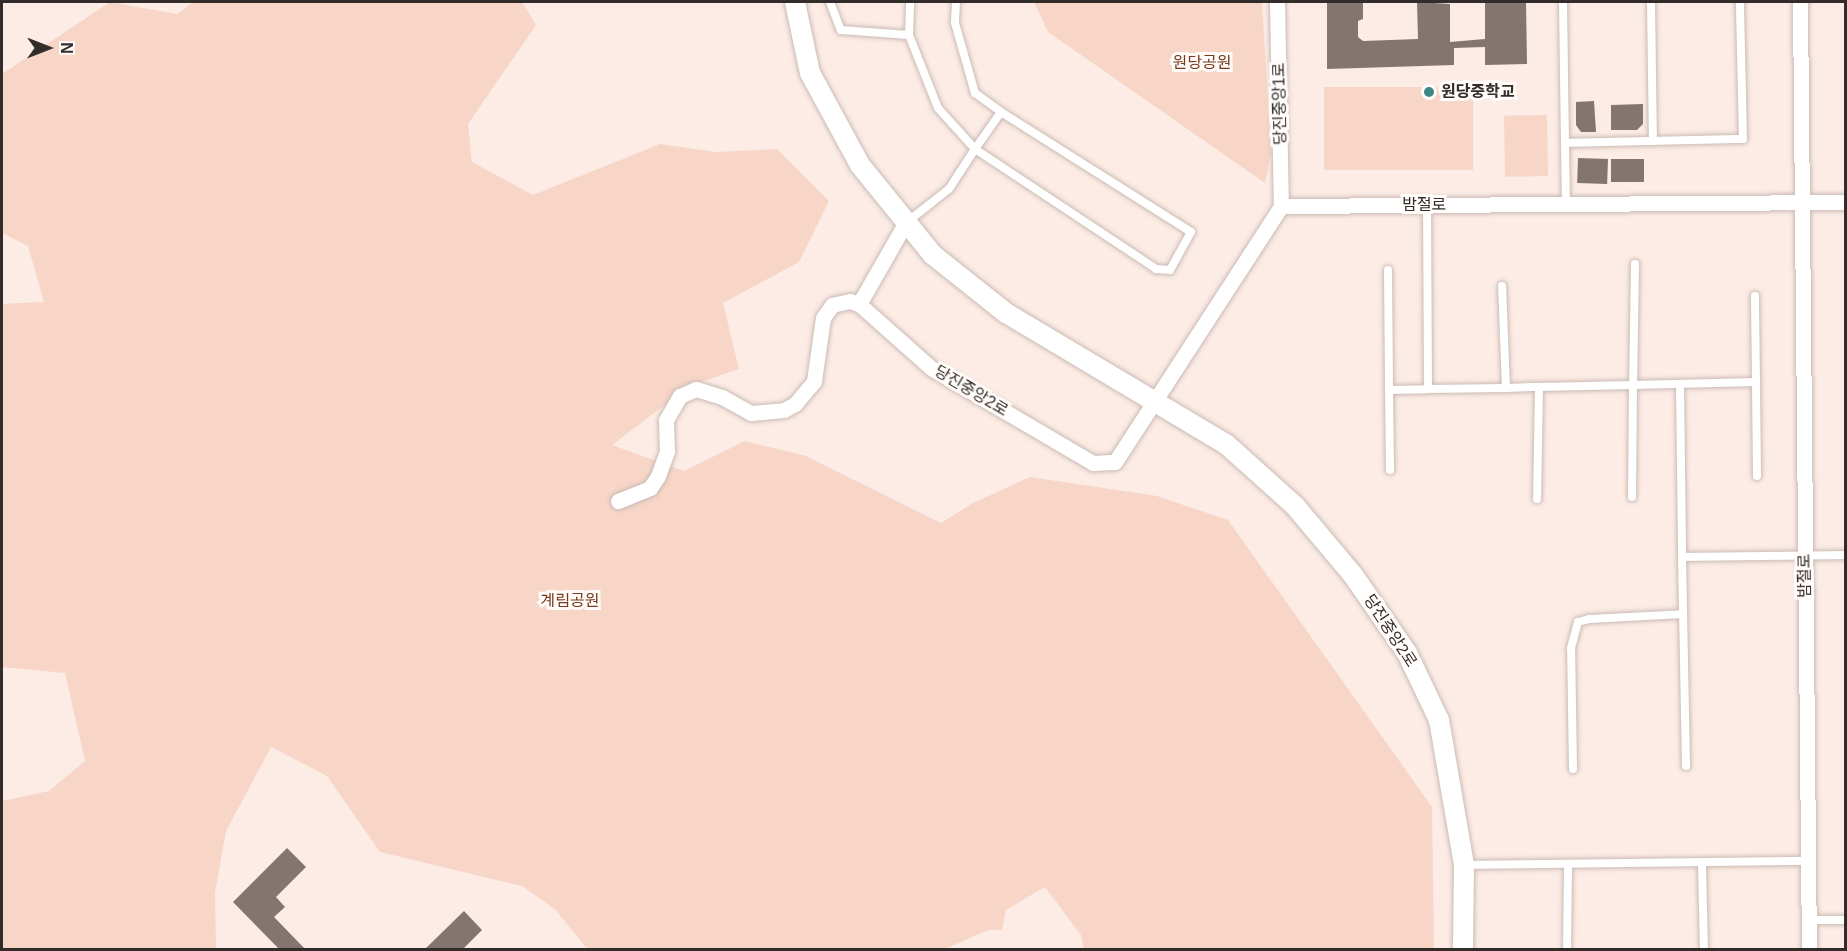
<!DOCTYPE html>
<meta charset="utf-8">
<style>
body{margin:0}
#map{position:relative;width:1847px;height:951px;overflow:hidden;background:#fcece5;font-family:Arial,"Noto Sans KR",sans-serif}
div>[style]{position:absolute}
.green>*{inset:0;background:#f7d6c8;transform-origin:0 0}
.building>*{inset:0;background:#83756f;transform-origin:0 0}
.roads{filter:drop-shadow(0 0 2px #cabbb4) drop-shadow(0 0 2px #cabbb4)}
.service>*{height:8px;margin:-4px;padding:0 4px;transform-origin:4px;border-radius:4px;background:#fff}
.minor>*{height:15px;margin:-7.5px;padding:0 7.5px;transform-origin:7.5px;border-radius:7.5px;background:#fff}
.tertiary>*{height:20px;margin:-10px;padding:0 10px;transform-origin:10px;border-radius:10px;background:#fff}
.dots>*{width:16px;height:16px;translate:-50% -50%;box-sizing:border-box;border:3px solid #fffcfa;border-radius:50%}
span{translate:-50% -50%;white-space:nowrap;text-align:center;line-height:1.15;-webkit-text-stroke:6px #fffcfa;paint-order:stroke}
.park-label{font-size:16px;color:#793a1b}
.poi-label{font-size:16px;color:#322c2a;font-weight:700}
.left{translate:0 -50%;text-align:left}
.street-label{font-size:16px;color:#322c2a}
.frame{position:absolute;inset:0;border:3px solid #322c2a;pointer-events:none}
.north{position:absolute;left:18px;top:18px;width:60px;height:60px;-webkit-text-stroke:4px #fffcfa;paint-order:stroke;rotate:90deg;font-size:16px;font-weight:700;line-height:24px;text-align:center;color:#322c2a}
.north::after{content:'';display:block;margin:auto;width:21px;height:27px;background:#322c2a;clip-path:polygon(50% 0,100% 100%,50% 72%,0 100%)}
</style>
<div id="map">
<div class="green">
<div style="clip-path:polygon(110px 2px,177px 14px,193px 2px,522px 2px,536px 25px,468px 124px,472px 162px,533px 195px,660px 144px,716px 152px,777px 149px,829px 201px,799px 262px,723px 303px,739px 369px,690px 386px,612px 445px,684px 471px,745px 441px,806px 456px,941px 523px,973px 503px,1030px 477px,1157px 496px,1228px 520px,1432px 807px,1434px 949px,1084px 949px,1081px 935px,1045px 887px,1006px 910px,1002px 930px,988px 930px,945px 949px,587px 949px,555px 909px,522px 886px,380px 852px,327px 776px,271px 747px,226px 831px,215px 893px,216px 949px,2px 949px,2px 801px,49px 791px,85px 761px,65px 673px,2px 667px,2px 304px,44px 302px,28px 246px,2px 233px,2px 74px)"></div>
<div style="clip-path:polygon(1034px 2px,1262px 2px,1271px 152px,1265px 183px,1048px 32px)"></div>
<div style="left:1473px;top:87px;width:83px;height:149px;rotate:90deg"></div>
<div style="left:1547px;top:115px;width:61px;height:43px;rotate:89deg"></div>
</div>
<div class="building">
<div style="clip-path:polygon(1327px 2px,1363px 2px,1363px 19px,1358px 21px,1358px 37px,1363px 41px,1418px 39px,1417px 2px,1450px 4px,1450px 42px,1485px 39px,1485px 2px,1526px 2px,1527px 64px,1485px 65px,1485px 47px,1454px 48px,1454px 65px,1327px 69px)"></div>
<div style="clip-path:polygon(1594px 101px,1596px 132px,1581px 132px,1576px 125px,1576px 102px)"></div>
<div style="clip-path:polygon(1643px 104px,1643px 124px,1637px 130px,1611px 130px,1611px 105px)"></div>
<div style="left:1608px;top:159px;width:25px;height:30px;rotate:92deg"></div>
<div style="left:1644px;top:159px;width:23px;height:33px;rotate:90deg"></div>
<div style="clip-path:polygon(287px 848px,306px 867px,276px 897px,285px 907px,274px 917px,306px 950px,280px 950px,233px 902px)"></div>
<div style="clip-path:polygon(464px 911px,482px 930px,462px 950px,424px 950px)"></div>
</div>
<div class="roads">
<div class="service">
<div style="left:830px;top:2px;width:30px;rotate:69deg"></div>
<div style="left:841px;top:30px;width:68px;rotate:4.2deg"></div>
<div style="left:956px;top:2px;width:21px;rotate:93deg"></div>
<div style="left:955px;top:23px;width:73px;rotate:74.1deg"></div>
<div style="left:975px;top:93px;width:32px;rotate:36deg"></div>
<div style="left:1563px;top:2px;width:141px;rotate:89.2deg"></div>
<div style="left:1565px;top:143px;width:178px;rotate:-1.3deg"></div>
<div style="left:1743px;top:139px;width:137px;rotate:-91.3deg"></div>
<div style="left:1651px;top:2px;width:139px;rotate:89.2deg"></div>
<div style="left:1565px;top:143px;width:61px;rotate:89.1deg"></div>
<div style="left:907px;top:222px;width:53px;rotate:-38.2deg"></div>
<div style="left:949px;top:189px;width:48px;rotate:-57deg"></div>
<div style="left:975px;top:149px;width:217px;rotate:33.5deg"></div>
<div style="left:1156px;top:269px;width:14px;rotate:4deg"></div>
<div style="left:1170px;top:270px;width:43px;rotate:-61.1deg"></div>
<div style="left:1191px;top:232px;width:225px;rotate:-147.7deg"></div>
<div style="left:1001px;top:112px;width:45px;rotate:125.1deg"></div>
<div style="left:975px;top:149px;width:55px;rotate:-132.1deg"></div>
<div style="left:938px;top:108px;width:79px;rotate:-111.7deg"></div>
<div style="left:909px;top:35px;width:33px;rotate:-88deg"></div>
<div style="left:1635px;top:264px;width:121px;rotate:90.9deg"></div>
<div style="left:1633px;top:385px;width:123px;rotate:-1.4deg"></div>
<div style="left:1756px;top:382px;width:86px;rotate:-90.7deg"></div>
<div style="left:1388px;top:270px;width:120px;rotate:89.5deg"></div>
<div style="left:1756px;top:382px;width:94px;rotate:89.4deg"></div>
<div style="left:1680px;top:384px;width:173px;rotate:89.3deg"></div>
<div style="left:1682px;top:557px;width:164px;rotate:-0.7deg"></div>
<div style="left:1539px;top:387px;width:94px;rotate:-1.2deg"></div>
<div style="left:1633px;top:385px;width:112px;rotate:90.5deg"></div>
<div style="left:1506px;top:388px;width:33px;rotate:-2deg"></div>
<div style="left:1539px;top:387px;width:112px;rotate:91deg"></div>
<div style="left:1428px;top:389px;width:78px;rotate:-0.7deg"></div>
<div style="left:1506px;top:388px;width:102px;rotate:-92.2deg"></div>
<div style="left:1390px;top:470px;width:80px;rotate:-90.7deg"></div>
<div style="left:1389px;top:390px;width:39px;rotate:-1deg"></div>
<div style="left:1428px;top:389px;width:184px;rotate:-90.3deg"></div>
<div style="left:1682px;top:557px;width:209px;rotate:88.9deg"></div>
<div style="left:1573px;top:769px;width:121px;rotate:-90.9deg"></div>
<div style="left:1571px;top:648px;width:27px;rotate:-75deg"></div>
<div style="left:1578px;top:622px;width:11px;rotate:-15deg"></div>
<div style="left:1589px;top:619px;width:94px;rotate:-3deg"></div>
<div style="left:1702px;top:863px;width:87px;rotate:88.7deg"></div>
<div style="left:1465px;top:865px;width:343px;rotate:-0.7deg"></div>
<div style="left:1809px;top:920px;width:37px"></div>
<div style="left:1567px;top:950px;width:86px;rotate:-89.3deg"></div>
</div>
<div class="minor">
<div style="left:1277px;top:2px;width:204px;rotate:88.9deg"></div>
<div style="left:1800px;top:2px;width:948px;rotate:89.46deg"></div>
<div style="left:1281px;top:206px;width:565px;rotate:-0.41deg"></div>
<div style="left:906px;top:222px;width:95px;rotate:119.8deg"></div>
<div style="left:859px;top:304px;width:96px;rotate:41.6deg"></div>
<div style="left:931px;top:368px;width:188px;rotate:30.4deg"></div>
<div style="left:1093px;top:463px;width:22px;rotate:-3deg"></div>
<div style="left:1115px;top:462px;width:305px;rotate:-57deg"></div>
<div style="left:618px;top:501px;width:35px;rotate:-22deg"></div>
<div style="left:650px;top:488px;width:14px;rotate:-56deg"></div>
<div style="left:658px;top:476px;width:27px;rotate:-70deg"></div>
<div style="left:667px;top:451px;width:31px;rotate:-92deg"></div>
<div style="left:666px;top:420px;width:28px;rotate:-60deg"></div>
<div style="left:680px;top:396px;width:17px;rotate:-24deg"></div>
<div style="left:696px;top:389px;width:27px;rotate:17deg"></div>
<div style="left:722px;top:397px;width:33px;rotate:29deg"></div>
<div style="left:751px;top:413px;width:33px;rotate:-5deg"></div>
<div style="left:784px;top:410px;width:13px;rotate:-29deg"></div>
<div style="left:795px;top:404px;width:30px;rotate:-50deg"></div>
<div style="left:814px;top:381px;width:64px;rotate:-81.9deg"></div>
<div style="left:823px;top:318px;width:16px;rotate:-55deg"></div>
<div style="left:832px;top:305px;width:18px;rotate:-13deg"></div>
<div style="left:850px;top:301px;width:9px;rotate:18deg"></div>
</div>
<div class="tertiary">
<div style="left:795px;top:2px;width:73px;rotate:78.1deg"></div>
<div style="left:810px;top:73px;width:105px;rotate:61.5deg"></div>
<div style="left:860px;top:165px;width:116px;rotate:51deg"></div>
<div style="left:933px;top:255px;width:93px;rotate:38.5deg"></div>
<div style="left:1006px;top:313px;width:256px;rotate:30.8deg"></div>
<div style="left:1226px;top:444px;width:93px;rotate:41.9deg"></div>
<div style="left:1295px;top:506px;width:90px;rotate:50deg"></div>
<div style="left:1353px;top:575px;width:95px;rotate:55.3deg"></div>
<div style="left:1407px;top:653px;width:74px;rotate:64.5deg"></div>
<div style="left:1439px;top:720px;width:147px;rotate:80.2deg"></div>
<div style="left:1464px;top:865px;width:85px;rotate:90.7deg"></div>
</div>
</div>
<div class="dots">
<div style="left:1429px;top:92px;background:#3f8787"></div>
</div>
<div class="park-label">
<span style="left:1202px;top:63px">원당공원</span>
<span style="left:570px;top:601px">계림공원</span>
</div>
<div class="poi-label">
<span class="left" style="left:1441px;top:92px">원당중학교</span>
</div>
<div class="street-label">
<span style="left:1280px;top:104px;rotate:-91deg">당진중앙1로</span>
<span style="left:1424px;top:205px">밤절로</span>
<span style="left:971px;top:391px;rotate:31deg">당진중앙2로</span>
<span style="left:1805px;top:576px;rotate:-91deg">밤절로</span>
<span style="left:1390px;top:631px;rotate:57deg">당진중앙2로</span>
</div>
<div class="frame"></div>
<div class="north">N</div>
</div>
